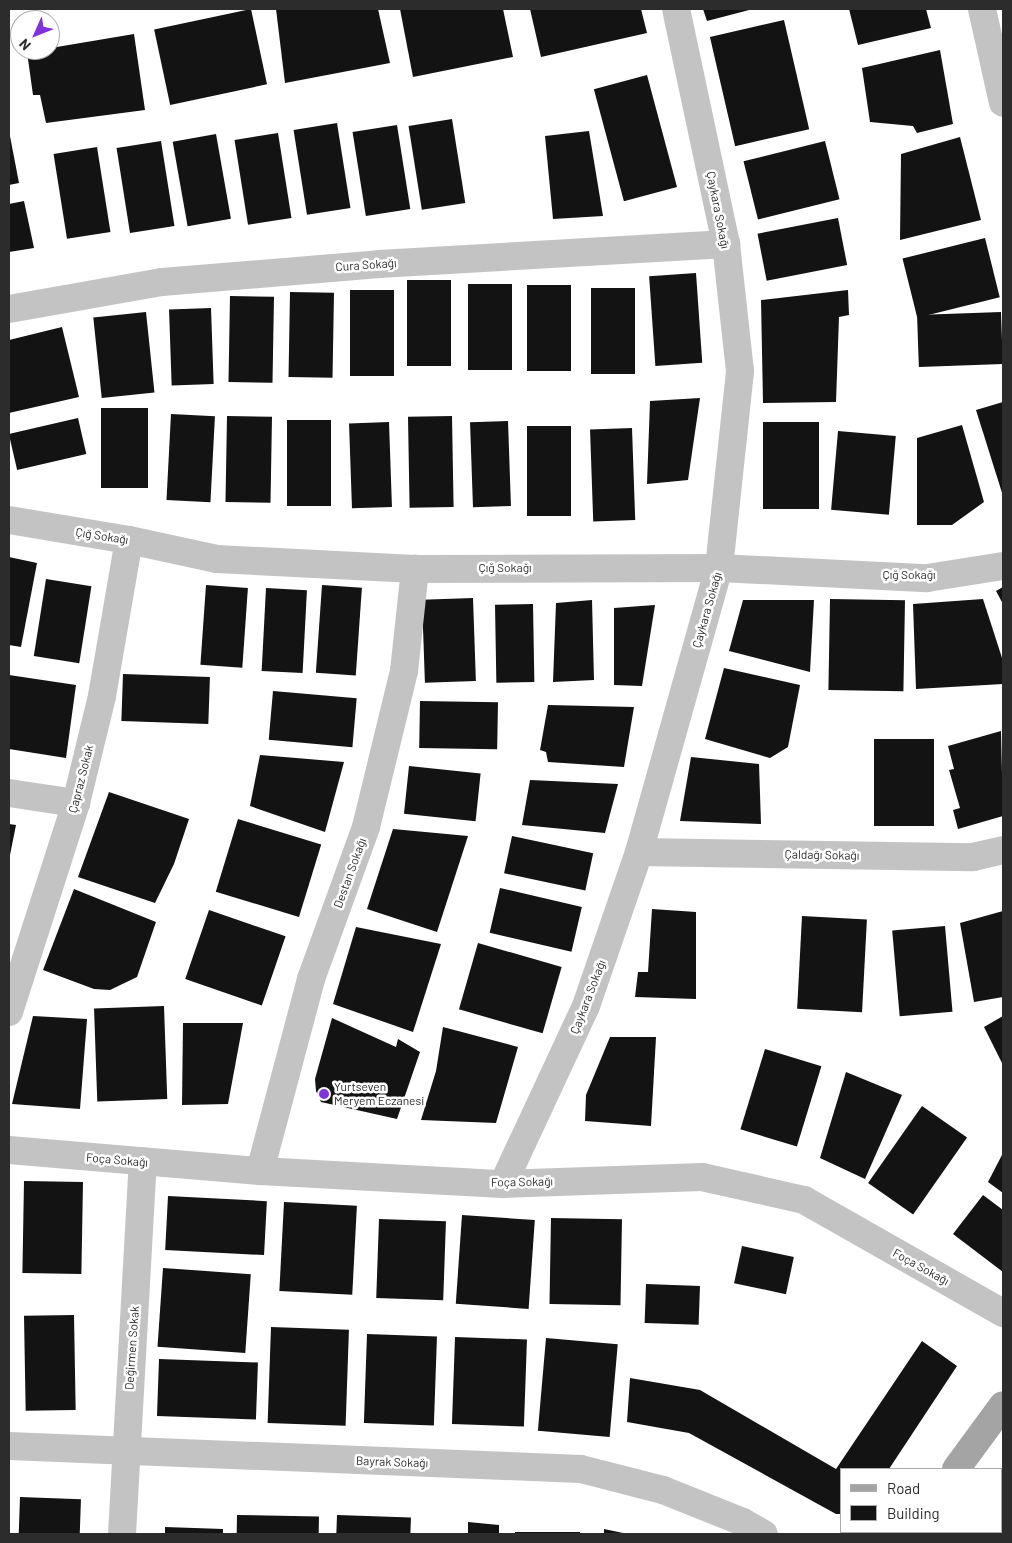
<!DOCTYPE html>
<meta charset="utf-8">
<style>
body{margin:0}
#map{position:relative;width:1012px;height:1543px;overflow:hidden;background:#fff;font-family:Barlow,sans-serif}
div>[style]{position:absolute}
.building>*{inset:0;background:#131313;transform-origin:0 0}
.minor>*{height:28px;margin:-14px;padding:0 14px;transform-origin:14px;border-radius:14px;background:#c3c3c3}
.major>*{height:28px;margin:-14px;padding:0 14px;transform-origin:14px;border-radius:14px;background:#a4a4a4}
.dots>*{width:14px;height:14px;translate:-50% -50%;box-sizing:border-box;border:2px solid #fff;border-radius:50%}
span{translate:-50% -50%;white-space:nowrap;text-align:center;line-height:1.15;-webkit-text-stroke:5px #fff;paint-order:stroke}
.street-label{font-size:12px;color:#2c2c2c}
.poi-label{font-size:12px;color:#2c2c2c}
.left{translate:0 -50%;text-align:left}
.frame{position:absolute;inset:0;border:10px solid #2c2c2c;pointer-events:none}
.legend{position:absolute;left:840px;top:1468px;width:162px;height:65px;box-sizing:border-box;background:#fff;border:1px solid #ababab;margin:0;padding:6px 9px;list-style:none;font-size:15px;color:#2c2c2c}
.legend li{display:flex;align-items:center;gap:10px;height:25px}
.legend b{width:25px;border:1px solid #ababab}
.north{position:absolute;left:10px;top:10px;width:50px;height:50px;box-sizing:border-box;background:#fff;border:1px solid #ababab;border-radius:50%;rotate:226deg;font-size:14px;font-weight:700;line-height:20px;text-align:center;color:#2c2c2c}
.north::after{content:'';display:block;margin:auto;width:18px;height:22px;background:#7f32de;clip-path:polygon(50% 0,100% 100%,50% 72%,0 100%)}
</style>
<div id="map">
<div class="building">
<div style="left:251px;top:9px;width:77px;height:99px;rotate:78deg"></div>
<div style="clip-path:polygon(276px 9px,378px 9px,390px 63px,285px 83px)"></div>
<div style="clip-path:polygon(400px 9px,503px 9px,513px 57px,413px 77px)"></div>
<div style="clip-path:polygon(530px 9px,641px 9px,647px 33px,541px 57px)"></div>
<div style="clip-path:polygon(703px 9px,753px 9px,707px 21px)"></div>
<div style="clip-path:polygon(849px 9px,926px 9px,931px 28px,858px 45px)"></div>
<div style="left:784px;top:20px;width:112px;height:76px;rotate:77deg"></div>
<div style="clip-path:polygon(134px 34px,145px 110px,46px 123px,40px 95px,33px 95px,27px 52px)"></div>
<div style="clip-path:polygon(940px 50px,953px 124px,917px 133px,913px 126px,870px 122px,862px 68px)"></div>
<div style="left:647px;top:75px;width:116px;height:55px;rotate:75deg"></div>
<div style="left:452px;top:119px;width:85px;height:44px;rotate:81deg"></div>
<div style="left:337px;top:123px;width:86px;height:44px;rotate:81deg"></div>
<div style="left:397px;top:125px;width:85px;height:45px;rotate:81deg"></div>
<div style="clip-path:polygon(9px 131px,19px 183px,9px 185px)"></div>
<div style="clip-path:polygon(589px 131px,603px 216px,553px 219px,545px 136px)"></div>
<div style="left:278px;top:133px;width:86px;height:44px;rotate:81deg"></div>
<div style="left:216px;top:134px;width:86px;height:44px;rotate:80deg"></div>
<div style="clip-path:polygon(960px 137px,981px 220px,900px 240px,901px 154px)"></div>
<div style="left:161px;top:141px;width:86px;height:45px;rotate:81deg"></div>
<div style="left:825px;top:141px;width:60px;height:84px;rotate:76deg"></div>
<div style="left:97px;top:147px;width:86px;height:44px;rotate:81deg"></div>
<div style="clip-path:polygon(24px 201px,34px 248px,9px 252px,9px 204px)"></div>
<div style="left:838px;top:218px;width:48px;height:82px;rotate:79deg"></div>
<div style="left:985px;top:238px;width:61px;height:85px;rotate:76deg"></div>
<div style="left:696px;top:273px;width:90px;height:47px;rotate:86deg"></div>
<div style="left:407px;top:280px;width:44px;height:86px"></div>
<div style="left:468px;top:284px;width:44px;height:86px"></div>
<div style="left:527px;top:285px;width:44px;height:86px"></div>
<div style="left:591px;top:288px;width:44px;height:86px"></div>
<div style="left:350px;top:290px;width:44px;height:86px"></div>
<div style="clip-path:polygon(848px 290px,849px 315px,839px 317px,836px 402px,763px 403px,761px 300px)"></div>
<div style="left:290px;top:292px;width:44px;height:85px;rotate:1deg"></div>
<div style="left:230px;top:296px;width:44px;height:86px;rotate:1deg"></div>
<div style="left:211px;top:308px;width:76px;height:42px;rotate:88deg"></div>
<div style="left:146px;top:312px;width:81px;height:53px;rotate:84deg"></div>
<div style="left:1001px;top:312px;width:52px;height:84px;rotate:88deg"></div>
<div style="clip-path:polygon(62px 327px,79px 397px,9px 413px,9px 340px)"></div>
<div style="clip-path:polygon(700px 398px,688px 480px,647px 484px,650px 401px)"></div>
<div style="clip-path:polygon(1003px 402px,1003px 496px,976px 410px)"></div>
<div style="left:148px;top:408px;width:80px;height:47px;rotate:90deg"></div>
<div style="left:171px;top:414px;width:44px;height:86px;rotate:3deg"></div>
<div style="left:227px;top:416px;width:45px;height:86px;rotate:1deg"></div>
<div style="left:452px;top:416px;width:91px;height:44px;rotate:89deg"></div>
<div style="left:78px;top:418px;width:37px;height:71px;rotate:77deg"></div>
<div style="left:287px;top:420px;width:44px;height:86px"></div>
<div style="left:508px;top:421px;width:85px;height:38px;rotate:88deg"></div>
<div style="left:389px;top:422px;width:85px;height:40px;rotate:88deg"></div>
<div style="left:763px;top:422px;width:56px;height:87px"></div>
<div style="clip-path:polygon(962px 425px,984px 502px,952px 525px,917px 525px,917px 438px)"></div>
<div style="left:527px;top:426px;width:44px;height:90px"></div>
<div style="left:632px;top:428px;width:92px;height:42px;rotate:88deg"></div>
<div style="left:838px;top:431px;width:58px;height:79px;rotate:5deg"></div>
<div style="clip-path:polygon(9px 557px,37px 563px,21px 647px,9px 645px)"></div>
<div style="left:46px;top:579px;width:46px;height:78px;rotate:9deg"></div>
<div style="left:206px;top:585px;width:42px;height:80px;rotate:4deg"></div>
<div style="left:322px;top:585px;width:40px;height:88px;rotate:4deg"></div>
<div style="clip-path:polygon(1003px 587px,1003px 604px,996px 591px)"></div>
<div style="left:266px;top:588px;width:41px;height:83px;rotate:3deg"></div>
<div style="left:473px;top:598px;width:83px;height:51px;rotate:88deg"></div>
<div style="left:830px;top:599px;width:75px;height:91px;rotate:1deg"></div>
<div style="clip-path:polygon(983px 599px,1003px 661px,1003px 684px,916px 689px,913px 604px)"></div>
<div style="clip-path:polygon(592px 600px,594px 680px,553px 682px,556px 603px)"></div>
<div style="clip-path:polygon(743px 600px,814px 600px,810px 672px,729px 651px)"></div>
<div style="left:533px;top:604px;width:78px;height:38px;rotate:89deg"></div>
<div style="clip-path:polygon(655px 605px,642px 686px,614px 685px,614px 608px)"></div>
<div style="clip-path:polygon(724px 668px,800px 685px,788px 747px,770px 758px,705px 739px)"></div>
<div style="left:123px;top:674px;width:87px;height:47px;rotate:2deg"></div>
<div style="clip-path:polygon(9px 675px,76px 685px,66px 758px,9px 749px)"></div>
<div style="left:273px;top:691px;width:84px;height:49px;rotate:5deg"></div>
<div style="left:420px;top:701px;width:78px;height:47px;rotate:1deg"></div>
<div style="clip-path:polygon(548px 705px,634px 707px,624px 767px,548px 762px,546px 752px,540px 750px)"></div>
<div style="clip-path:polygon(1001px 731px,1003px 816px,958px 829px,953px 810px,960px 808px,949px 770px,954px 769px,948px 746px)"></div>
<div style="left:874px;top:739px;width:60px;height:87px"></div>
<div style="clip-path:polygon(260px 755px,344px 762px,325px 832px,250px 806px)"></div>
<div style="clip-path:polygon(691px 757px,759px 764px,761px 824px,680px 821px)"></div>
<div style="left:409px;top:766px;width:72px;height:48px;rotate:6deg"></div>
<div style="clip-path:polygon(530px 780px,618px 784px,605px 833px,522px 825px)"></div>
<div style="clip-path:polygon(109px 792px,189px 819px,174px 864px,155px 903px,78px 877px)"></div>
<div style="left:238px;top:819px;width:87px;height:76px;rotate:17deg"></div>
<div style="clip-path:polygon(9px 824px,16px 825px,10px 855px,9px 855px)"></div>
<div style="clip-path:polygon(393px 829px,468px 836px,437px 932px,367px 909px)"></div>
<div style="left:512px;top:836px;width:83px;height:38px;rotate:12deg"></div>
<div style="left:500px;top:888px;width:84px;height:46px;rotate:13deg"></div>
<div style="clip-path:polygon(74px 889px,156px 922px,137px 977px,110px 990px,94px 989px,43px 970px)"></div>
<div style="clip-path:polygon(652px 909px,696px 912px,696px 999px,635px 997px,638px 972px,648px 972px)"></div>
<div style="left:209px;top:910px;width:81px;height:73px;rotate:19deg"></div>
<div style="clip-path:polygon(1003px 911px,1003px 997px,974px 1002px,960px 923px)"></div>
<div style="left:802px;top:916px;width:65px;height:93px;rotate:3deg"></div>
<div style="left:945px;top:926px;width:86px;height:53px;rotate:85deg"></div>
<div style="clip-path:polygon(356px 927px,441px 944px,413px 1032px,333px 1004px)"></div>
<div style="left:478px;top:943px;width:87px;height:69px;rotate:16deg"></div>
<div style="left:164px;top:1006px;width:93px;height:70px;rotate:88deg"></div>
<div style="clip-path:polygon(33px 1016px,87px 1019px,80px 1109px,12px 1104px)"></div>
<div style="clip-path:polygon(1003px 1016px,1003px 1065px,984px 1027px)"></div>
<div style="clip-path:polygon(332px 1018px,396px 1047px,398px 1039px,420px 1052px,397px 1119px,321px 1102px,316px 1091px,315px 1079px)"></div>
<div style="clip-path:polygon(183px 1023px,243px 1023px,228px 1104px,182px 1105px)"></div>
<div style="clip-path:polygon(443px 1027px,518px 1047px,496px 1123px,421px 1120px,436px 1071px)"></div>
<div style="clip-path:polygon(610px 1037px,656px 1037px,651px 1126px,585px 1121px,586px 1095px)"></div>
<div style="left:765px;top:1049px;width:59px;height:84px;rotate:17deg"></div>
<div style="clip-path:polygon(846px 1072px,902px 1095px,865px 1179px,820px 1158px)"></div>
<div style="left:922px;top:1106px;width:55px;height:94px;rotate:35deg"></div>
<div style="clip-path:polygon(1003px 1153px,1003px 1193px,988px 1182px)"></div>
<div style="left:24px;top:1181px;width:59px;height:92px;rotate:1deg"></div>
<div style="clip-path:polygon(983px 1195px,1003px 1210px,1003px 1272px,953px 1234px)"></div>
<div style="left:168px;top:1196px;width:99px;height:54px;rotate:3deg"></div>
<div style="left:284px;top:1202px;width:73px;height:89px;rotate:3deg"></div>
<div style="left:462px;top:1215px;width:73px;height:89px;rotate:4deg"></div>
<div style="left:551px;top:1218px;width:71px;height:86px;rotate:1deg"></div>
<div style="left:379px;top:1219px;width:67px;height:79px;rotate:2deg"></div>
<div style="left:742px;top:1246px;width:53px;height:38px;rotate:12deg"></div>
<div style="left:163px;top:1268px;width:88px;height:79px;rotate:4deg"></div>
<div style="left:646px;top:1284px;width:54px;height:39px;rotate:2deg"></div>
<div style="left:74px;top:1315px;width:95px;height:50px;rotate:89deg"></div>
<div style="left:271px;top:1327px;width:78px;height:96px;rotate:2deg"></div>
<div style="left:367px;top:1334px;width:70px;height:89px;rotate:2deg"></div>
<div style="left:455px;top:1337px;width:72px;height:87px;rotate:2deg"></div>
<div style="left:546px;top:1338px;width:72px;height:93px;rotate:5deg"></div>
<div style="clip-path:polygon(922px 1341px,957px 1366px,889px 1469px,841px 1469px,841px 1514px,836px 1514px,689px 1433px,627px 1422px,630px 1378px,700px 1390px,836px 1469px)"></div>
<div style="left:159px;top:1359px;width:99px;height:57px;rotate:2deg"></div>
<div style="clip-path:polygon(1003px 1486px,1003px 1534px,970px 1534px,1001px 1532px)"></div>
<div style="left:20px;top:1497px;width:61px;height:37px;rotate:2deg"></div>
<div style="left:237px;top:1515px;width:82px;height:19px;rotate:1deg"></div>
<div style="left:337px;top:1515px;width:74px;height:19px;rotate:2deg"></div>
<div style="clip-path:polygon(468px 1522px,499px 1525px,499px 1534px,468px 1534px)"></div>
<div style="clip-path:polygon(165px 1527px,223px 1529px,223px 1534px,165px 1534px)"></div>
<div style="clip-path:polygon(604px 1529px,623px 1533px,623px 1534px,604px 1534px)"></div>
<div style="left:515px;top:1532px;width:65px;height:2px"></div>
</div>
<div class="minor">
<div style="left:982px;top:9px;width:96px;rotate:77.4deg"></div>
<div style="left:9px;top:309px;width:155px;rotate:-10deg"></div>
<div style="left:162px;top:282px;width:218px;rotate:-4.7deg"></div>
<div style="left:379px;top:264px;width:348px;rotate:-3.3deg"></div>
<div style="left:9px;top:520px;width:122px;rotate:9.5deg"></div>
<div style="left:129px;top:540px;width:90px;rotate:12.2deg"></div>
<div style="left:217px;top:559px;width:198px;rotate:2.9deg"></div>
<div style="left:415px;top:569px;width:304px;rotate:-0.2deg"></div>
<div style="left:719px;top:568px;width:208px;rotate:2.8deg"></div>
<div style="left:927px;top:578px;width:77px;rotate:-9deg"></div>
<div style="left:9px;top:793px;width:68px;rotate:8.5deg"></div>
<div style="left:639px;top:852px;width:334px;rotate:0.9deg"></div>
<div style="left:973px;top:857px;width:31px;rotate:-13deg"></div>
<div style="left:9px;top:1012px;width:219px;rotate:-72.2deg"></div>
<div style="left:76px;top:803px;width:110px;rotate:-76.3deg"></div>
<div style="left:102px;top:696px;width:158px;rotate:-80.2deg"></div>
<div style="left:9px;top:1150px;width:252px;rotate:4.8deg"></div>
<div style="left:260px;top:1171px;width:243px;rotate:3.1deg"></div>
<div style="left:503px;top:1184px;width:199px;rotate:-2deg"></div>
<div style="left:702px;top:1177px;width:105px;rotate:12.7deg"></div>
<div style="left:804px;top:1200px;width:229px;rotate:29.6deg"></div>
<div style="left:260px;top:1171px;width:199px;rotate:-75.1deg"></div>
<div style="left:311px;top:979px;width:162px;rotate:-70.1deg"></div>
<div style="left:366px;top:827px;width:161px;rotate:-76.3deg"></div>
<div style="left:404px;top:671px;width:103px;rotate:-83.8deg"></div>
<div style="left:503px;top:1184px;width:196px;rotate:-65deg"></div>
<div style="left:586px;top:1006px;width:163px;rotate:-71deg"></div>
<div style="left:639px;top:852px;width:295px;rotate:-74.3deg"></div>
<div style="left:719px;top:568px;width:198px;rotate:-83.9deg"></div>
<div style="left:740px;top:371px;width:128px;rotate:-96.3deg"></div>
<div style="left:726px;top:244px;width:240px;rotate:-102deg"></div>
<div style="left:9px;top:1446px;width:572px;rotate:2.3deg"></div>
<div style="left:581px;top:1469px;width:85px;rotate:14.4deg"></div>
<div style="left:663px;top:1490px;width:86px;rotate:21.8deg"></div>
<div style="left:743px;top:1522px;width:24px;rotate:30deg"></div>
<div style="left:122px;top:1534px;width:373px;rotate:-86.8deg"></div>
</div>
<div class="major">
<div style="left:956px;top:1469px;width:79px;rotate:-53.7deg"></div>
<div style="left:909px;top:1534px;width:3px;rotate:-45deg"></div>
</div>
<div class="dots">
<div style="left:324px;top:1094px;background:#7f32de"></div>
</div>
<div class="street-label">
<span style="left:718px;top:210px;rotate:79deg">Çaykara Sokağı</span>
<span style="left:366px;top:265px;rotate:-4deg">Cura Sokağı</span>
<span style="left:102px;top:536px;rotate:9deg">Çığ Sokağı</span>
<span style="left:505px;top:568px">Çığ Sokağı</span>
<span style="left:909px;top:575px">Çığ Sokağı</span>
<span style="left:707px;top:610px;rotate:-74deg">Çaykara Sokağı</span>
<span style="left:81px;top:779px;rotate:-76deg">Çapraz Sokak</span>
<span style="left:822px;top:855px;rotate:1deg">Çaldağı Sokağı</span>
<span style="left:350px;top:873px;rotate:-70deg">Destan Sokağı</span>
<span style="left:588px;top:997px;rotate:-69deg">Çaykara Sokağı</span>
<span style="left:117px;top:1160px;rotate:5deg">Foça Sokağı</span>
<span style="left:522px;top:1182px;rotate:-1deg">Foça Sokağı</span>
<span style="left:921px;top:1267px;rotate:29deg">Foça Sokağı</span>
<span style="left:132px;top:1348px;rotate:-86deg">Değirmen Sokak</span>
<span style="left:392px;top:1462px;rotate:2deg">Bayrak Sokağı</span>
</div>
<div class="poi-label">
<span class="left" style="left:334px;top:1094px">Yurtseven<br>Meryem Eczanesi</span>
</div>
<div class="frame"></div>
<ul class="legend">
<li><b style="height:6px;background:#a4a4a4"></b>Road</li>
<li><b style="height:14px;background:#131313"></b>Building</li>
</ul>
<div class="north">N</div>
</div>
